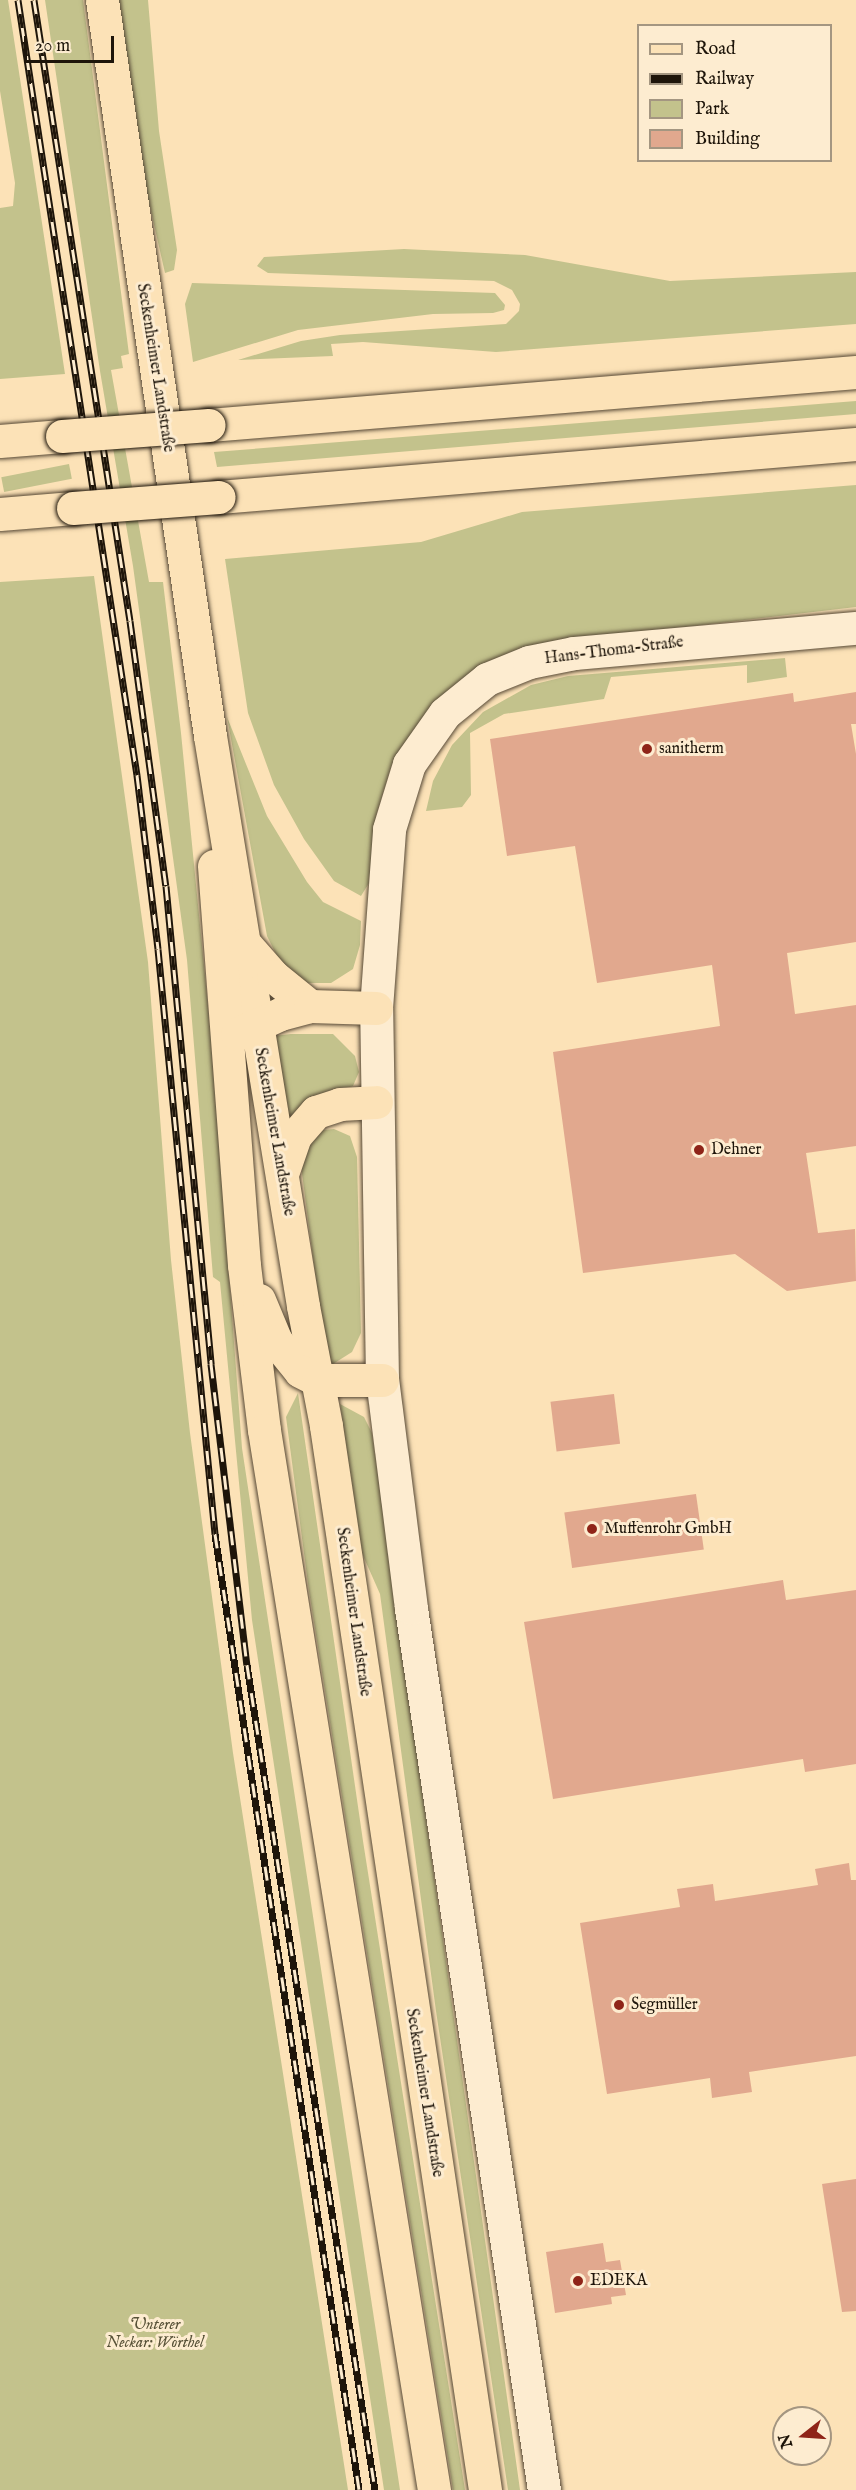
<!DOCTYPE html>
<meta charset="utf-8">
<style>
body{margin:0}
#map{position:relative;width:856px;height:2490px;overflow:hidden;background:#fce2b7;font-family:"IM FELL English",serif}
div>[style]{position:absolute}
.green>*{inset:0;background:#c3c28c;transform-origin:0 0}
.building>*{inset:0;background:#e1a88e;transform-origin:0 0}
.roads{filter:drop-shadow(0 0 2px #564835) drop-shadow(0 0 2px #564835)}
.minor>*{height:33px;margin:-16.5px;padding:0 16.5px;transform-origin:16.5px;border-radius:16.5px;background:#fdecd0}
.major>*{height:33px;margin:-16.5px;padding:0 16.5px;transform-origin:16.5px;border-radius:16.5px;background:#fce2b7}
.highway>*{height:33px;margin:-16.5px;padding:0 16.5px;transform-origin:16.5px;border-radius:16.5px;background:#fce2b7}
.rail>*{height:7px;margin-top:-3.5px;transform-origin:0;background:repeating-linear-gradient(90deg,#fdecd0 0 14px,#1e150a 0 28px);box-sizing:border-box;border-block:2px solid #1e150a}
.bridges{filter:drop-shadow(0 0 2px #1e150a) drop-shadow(0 0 2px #1e150a)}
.highway-bridge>*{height:33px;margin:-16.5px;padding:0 16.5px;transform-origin:16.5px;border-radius:16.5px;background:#fce2b7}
.dots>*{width:16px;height:16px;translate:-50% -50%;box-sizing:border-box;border:3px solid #fdecd0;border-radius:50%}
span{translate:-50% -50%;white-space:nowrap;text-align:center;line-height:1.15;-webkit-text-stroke:6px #fdecd0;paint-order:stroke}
.street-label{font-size:16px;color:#1e150a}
.poi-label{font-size:16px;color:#1e150a}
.left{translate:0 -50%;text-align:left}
.park-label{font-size:16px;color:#585238;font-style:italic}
.legend{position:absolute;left:637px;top:24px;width:195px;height:138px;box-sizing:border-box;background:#fdecd0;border:2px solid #a49681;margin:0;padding:8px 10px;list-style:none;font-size:18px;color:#1e150a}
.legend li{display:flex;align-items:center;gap:12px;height:30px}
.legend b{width:30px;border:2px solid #a49681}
.north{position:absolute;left:772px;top:2406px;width:60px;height:60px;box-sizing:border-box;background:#fdecd0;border:2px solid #a49681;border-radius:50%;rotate:253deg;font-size:16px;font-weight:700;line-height:24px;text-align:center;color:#1e150a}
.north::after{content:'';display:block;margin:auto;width:21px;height:27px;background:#8f2418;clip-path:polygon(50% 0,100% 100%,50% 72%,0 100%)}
.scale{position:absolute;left:24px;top:36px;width:90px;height:27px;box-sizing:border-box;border:3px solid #1e150a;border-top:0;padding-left:8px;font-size:18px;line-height:21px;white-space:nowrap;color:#1e150a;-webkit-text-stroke:4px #fdecd0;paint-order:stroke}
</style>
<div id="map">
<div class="green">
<div style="clip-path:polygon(0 0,8px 0,65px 374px,0 379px,0 208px,13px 206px,15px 183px,0 91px)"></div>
<div style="clip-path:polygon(45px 0,83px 0,129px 354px,121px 356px,123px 368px,111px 370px,149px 582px,163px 582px,181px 733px,210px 1026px,242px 1448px,400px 2490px,384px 2490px,252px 1620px,220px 1282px,213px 1277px,187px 960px,133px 566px,100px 371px)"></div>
<div style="clip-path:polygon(119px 0,148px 0,159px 131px,177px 250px,174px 270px,165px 273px,143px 176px)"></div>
<div style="clip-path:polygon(404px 249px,525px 255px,670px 281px,856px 272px,856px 324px,496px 352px,363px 342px,331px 344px,333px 356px,238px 360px,301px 341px,340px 335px,506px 324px,519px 311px,520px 304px,512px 290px,494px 281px,268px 273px,257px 266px,264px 257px)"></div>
<div style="clip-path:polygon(192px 283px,495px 293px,505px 305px,504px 310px,493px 313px,433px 314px,298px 330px,193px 362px,185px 304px)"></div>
<div style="clip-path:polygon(856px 401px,856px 414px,217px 467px,214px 452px)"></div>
<div style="left:69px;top:464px;width:15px;height:69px;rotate:79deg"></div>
<div style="clip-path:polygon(856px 485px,856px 607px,556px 642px,392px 764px,376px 816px,369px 883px,361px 896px,334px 881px,304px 839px,274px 785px,248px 713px,225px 559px,421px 542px,522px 512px)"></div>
<div style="clip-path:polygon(94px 576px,148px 962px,171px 1260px,190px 1433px,233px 1753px,348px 2490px,0 2490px,0 582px)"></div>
<div style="clip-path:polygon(785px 658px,787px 677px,747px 683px,747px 665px,611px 677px,604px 699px,504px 714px,470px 733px,471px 795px,462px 807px,426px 811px,433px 781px,452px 745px,483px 712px,531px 685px,568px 676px)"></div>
<div style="clip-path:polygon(227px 717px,267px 816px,307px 882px,323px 902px,361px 921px,360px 945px,353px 969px,331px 983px,308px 983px,283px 968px,267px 936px)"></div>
<div style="clip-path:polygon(291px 1034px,333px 1034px,355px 1056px,359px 1072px,353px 1086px,306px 1100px,282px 1132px,265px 1037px)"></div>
<div style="clip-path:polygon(334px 1129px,350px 1136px,357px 1157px,361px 1333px,352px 1352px,333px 1364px,326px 1358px,300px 1158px,314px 1131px)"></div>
<div style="clip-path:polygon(298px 1393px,363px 1841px,465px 2490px,453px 2490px,309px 1591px,286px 1417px)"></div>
<div style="clip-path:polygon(340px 1404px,364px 1417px,372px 1433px,520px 2490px,508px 2490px,436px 2011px,380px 1594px,361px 1551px)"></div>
</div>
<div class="building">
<div style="clip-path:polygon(856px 692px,856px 724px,851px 724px,856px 754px,856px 942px,787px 953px,795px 1014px,856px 1005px,856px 1146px,806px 1153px,818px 1233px,855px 1229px,856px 1281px,787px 1291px,735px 1254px,583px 1273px,553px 1052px,720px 1026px,712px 965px,597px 983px,575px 846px,507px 856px,490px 739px,793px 693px,794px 702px)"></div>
<div style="left:614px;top:1394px;width:50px;height:64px;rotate:83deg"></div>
<div style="left:696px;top:1494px;width:56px;height:133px;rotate:82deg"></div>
<div style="clip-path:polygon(783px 1580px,786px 1600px,856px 1590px,856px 1764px,805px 1772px,803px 1759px,553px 1799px,524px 1622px)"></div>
<div style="clip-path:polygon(849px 1863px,851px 1880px,856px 1880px,856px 2056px,749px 2072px,752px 2092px,712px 2098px,710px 2078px,607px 2094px,580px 1923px,680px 1907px,677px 1889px,713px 1884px,715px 1901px,818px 1885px,815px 1869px)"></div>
<div style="clip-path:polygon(856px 2179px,856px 2311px,842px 2312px,822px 2184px)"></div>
<div style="clip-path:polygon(603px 2243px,606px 2262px,620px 2260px,626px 2295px,611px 2297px,612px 2304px,555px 2313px,546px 2252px)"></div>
</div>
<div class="roads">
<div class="minor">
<div style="left:544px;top:2490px;width:892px;rotate:-98.58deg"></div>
<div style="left:411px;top:1608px;width:230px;rotate:-97.2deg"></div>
<div style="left:382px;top:1380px;width:372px;rotate:-90.9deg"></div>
<div style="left:376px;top:1008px;width:179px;rotate:-85.8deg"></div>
<div style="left:389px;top:829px;width:68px;rotate:-72.9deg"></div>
<div style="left:409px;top:764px;width:62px;rotate:-54.8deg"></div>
<div style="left:445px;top:713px;width:54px;rotate:-39deg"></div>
<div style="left:487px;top:679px;width:45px;rotate:-22deg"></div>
<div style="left:529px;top:662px;width:46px;rotate:-11.3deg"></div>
<div style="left:574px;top:653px;width:283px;rotate:-5.1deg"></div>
</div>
<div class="major">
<div style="left:102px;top:0;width:744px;rotate:81.65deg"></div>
<div style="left:210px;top:736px;width:578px;rotate:80.73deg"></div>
<div style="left:303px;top:1306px;width:122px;rotate:79.1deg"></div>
<div style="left:326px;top:1426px;width:1076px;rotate:81.5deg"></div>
<div style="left:214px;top:866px;width:400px;rotate:85.7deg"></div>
<div style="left:244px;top:1265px;width:166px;rotate:83.1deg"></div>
<div style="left:264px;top:1430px;width:1074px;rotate:80.89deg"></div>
<div style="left:245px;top:944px;width:43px;rotate:48.8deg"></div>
<div style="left:273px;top:976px;width:48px;rotate:39deg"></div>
<div style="left:237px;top:1034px;width:47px;rotate:-24.9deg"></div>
<div style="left:280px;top:1014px;width:31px;rotate:-15deg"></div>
<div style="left:310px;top:1006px;width:66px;rotate:1.7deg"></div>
<div style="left:282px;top:1174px;width:40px;rotate:-71.1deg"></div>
<div style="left:295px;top:1136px;width:32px;rotate:-49deg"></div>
<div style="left:316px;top:1112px;width:25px;rotate:-18deg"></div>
<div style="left:340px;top:1104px;width:36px;rotate:-3deg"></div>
<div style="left:259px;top:1300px;width:44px;rotate:67.5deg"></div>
<div style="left:276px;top:1341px;width:38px;rotate:51deg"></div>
<div style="left:300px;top:1371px;width:20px;rotate:27deg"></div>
<div style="left:318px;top:1380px;width:64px"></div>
</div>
<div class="highway">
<div style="left:209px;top:425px;width:649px;rotate:-4.68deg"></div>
<div style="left:0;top:441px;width:62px;rotate:-4.6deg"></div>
<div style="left:219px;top:497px;width:639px;rotate:-4.76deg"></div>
<div style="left:0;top:514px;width:73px;rotate:-4.7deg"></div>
</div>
</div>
<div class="rail">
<div style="left:18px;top:0;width:784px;rotate:81.27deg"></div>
<div style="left:137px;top:775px;width:175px;rotate:83.1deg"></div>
<div style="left:158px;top:949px;width:588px;rotate:84.43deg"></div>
<div style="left:215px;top:1534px;width:967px;rotate:81.43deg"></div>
<div style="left:34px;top:0;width:628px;rotate:81.21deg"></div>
<div style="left:130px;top:621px;width:267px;rotate:82.3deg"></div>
<div style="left:166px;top:886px;width:480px;rotate:84.6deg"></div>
<div style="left:211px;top:1364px;width:303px;rotate:83.2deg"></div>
<div style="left:247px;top:1665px;width:835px;rotate:81.18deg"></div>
</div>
<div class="bridges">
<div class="highway-bridge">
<div style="left:62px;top:436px;width:147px;rotate:-4.3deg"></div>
<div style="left:73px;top:508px;width:146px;rotate:-4.3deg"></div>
</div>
</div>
<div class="dots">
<div style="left:647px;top:749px;background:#8f2418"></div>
<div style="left:699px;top:1150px;background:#8f2418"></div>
<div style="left:592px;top:1529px;background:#8f2418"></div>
<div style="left:619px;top:2005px;background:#8f2418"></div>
<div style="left:578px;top:2281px;background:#8f2418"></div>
</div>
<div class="street-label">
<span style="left:155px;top:368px;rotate:81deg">Seckenheimer Landstraße</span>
<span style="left:614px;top:651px;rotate:-7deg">Hans-Thoma-Straße</span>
<span style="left:274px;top:1132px;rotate:80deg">Seckenheimer Landstraße</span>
<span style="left:353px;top:1612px;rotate:82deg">Seckenheimer Landstraße</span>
<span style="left:424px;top:2093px;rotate:81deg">Seckenheimer Landstraße</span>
</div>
<div class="poi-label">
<span class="left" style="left:659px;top:749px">sanitherm</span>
<span class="left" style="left:711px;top:1150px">Dehner</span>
<span class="left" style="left:604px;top:1529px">Muffenrohr GmbH</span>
<span class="left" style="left:631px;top:2005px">Segmüller</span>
<span class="left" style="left:590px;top:2281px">EDEKA</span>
</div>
<div class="park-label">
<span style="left:155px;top:2334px">Unterer<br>Neckar: Wörthel</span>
</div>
<ul class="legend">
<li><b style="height:8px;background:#fce2b7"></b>Road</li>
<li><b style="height:8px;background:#1e150a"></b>Railway</li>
<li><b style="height:16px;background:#c3c28c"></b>Park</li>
<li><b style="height:16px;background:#e1a88e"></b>Building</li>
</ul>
<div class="north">N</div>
<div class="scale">20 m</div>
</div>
